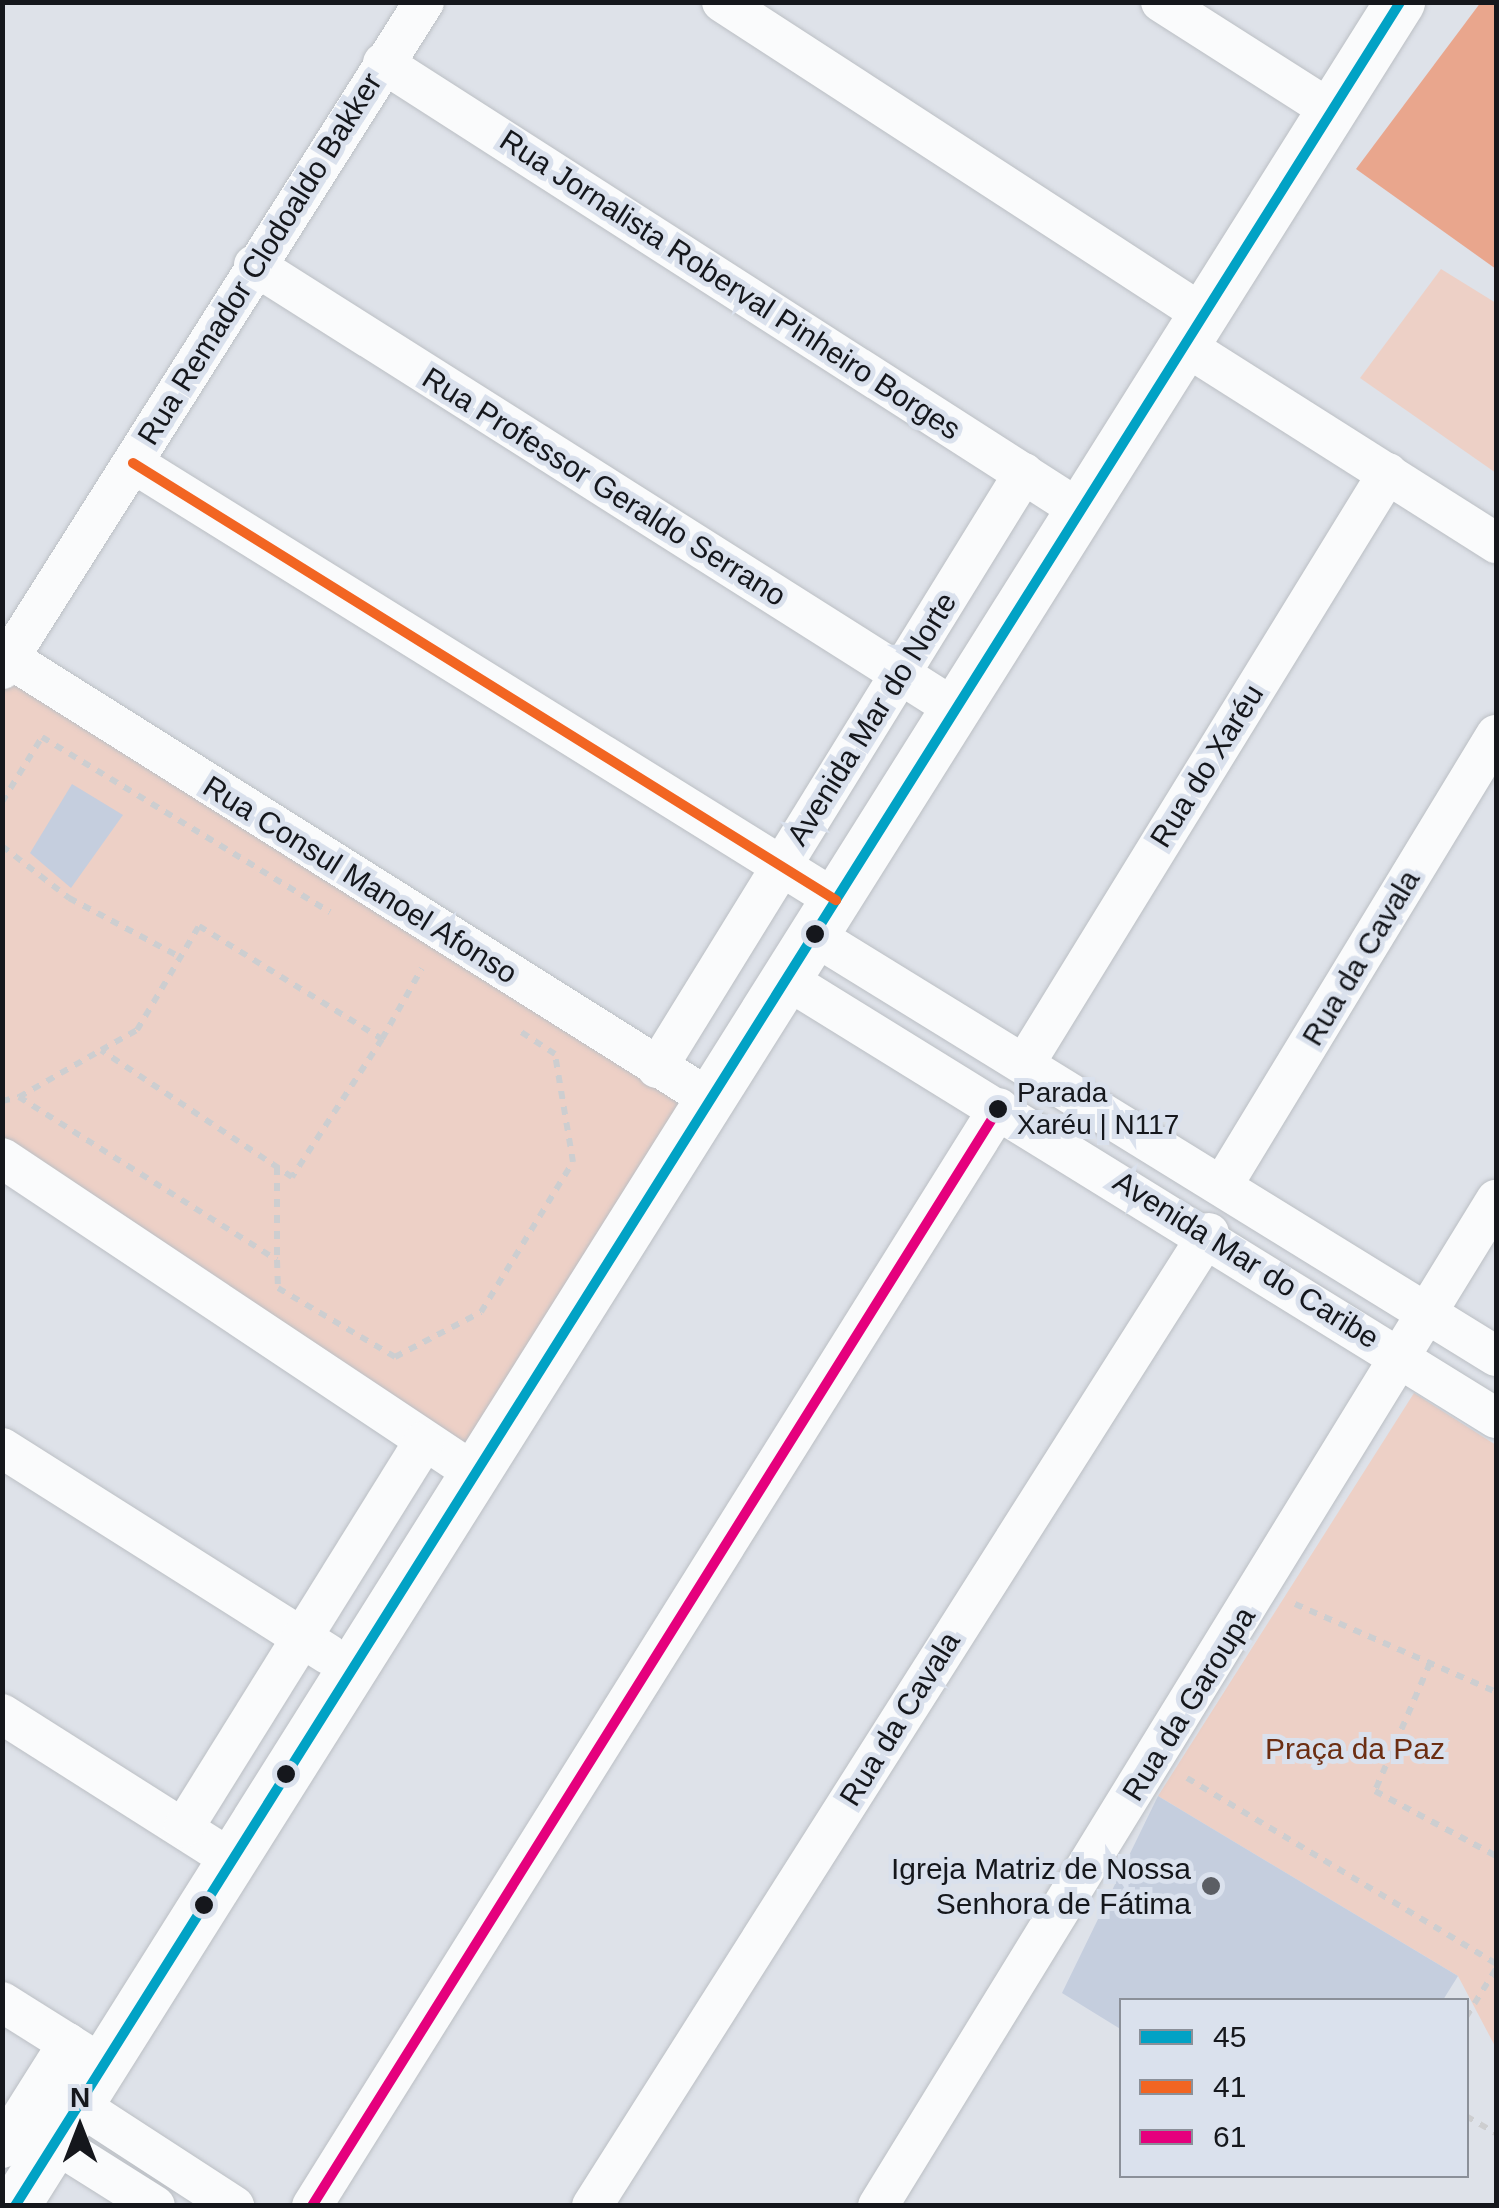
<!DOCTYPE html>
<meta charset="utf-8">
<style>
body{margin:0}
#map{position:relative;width:1499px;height:2208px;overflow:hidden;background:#dee2e9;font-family:Helvetica,sans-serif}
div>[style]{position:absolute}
.green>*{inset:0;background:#edd0c6}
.water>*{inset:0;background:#e9a68d}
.building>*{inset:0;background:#c5cede}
.path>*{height:6px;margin-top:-3px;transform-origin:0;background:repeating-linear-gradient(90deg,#cdced0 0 8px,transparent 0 16px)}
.roads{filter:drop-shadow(0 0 2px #bbbfc4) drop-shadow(0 0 2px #bbbfc4)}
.minor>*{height:40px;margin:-20px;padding:0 20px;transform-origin:20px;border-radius:20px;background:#fafbfc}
.tertiary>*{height:50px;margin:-25px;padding:0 25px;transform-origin:25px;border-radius:25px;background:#fafbfc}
.bus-1>*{height:10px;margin:-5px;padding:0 5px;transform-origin:5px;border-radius:5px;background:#01a2c5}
.bus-2>*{height:10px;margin:-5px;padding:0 5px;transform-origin:5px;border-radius:5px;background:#f26522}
.bus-3>*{height:10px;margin:-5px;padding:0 5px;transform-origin:5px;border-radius:5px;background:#e5007d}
.dots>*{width:28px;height:28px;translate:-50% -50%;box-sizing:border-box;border:5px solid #dae1ed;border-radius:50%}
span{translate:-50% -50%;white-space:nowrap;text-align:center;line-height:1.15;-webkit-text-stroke:10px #dae1ed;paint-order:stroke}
.bus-label{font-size:28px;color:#15171c}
.left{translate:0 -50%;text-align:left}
.street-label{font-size:30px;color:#15171c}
.park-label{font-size:30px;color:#6c2e12}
.poi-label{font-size:30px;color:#15171c}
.right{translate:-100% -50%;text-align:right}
.frame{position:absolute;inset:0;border:5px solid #15171c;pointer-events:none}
.legend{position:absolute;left:1119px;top:1998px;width:350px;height:180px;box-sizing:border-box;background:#dae1ed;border:2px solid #8b9099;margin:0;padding:12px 18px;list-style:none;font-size:30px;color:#15171c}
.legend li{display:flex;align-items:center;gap:20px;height:50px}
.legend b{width:50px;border:2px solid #8b9099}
.north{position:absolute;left:30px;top:2078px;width:100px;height:100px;-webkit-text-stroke:8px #dae1ed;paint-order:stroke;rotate:0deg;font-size:28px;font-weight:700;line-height:40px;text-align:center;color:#15171c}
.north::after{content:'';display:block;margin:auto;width:35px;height:45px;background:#15171c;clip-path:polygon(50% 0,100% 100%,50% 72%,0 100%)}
</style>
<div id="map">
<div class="green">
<div style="clip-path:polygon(1441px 269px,1496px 303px,1496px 473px,1360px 378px)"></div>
<div style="clip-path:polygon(2px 669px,703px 1117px,467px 1470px,3px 1158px)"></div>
<div style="clip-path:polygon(1414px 1393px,1496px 1445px,1496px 2048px,1458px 1976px,1158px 1796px)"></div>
</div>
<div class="water">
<div style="clip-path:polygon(1481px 2px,1496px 3px,1496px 269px,1356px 169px)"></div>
</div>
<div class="building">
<div style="clip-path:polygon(72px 784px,123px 815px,71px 888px,30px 853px)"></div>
<div style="clip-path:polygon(1158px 1796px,1458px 1976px,1443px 2000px,1122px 2000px,1122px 2030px,1062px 1993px)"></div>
</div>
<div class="path">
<div style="left:2px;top:802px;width:76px;rotate:-58.4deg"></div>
<div style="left:42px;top:737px;width:337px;rotate:31.3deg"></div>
<div style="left:2px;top:846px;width:85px;rotate:37.8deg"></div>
<div style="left:69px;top:898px;width:126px;rotate:28deg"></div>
<div style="left:382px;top:1039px;width:81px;rotate:-60.6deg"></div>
<div style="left:19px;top:1097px;width:95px;rotate:-29.8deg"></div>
<div style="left:101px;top:1050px;width:41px;rotate:-29.1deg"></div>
<div style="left:137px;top:1030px;width:121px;rotate:-59.2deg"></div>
<div style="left:199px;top:926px;width:215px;rotate:31.7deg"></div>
<div style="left:382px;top:1039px;width:165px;rotate:123.1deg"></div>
<div style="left:292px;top:1177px;width:229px;rotate:-146.4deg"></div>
<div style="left:2px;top:1101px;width:17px;rotate:-13deg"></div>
<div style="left:19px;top:1097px;width:305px;rotate:32.3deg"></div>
<div style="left:277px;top:1260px;width:28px;rotate:88deg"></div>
<div style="left:278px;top:1288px;width:136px;rotate:30.5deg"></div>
<div style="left:395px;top:1357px;width:97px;rotate:-27.6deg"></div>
<div style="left:481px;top:1312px;width:176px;rotate:-58.5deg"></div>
<div style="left:573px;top:1162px;width:109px;rotate:-99.5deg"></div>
<div style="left:555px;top:1054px;width:44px;rotate:-147deg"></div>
<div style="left:277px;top:1167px;width:92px;rotate:90deg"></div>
<div style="left:1295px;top:1604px;width:219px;rotate:23.6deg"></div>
<div style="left:1430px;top:1663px;width:139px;rotate:113.3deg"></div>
<div style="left:1375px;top:1791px;width:137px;rotate:28.2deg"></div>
<div style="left:1187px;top:1778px;width:361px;rotate:31deg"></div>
<div style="left:1466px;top:2017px;width:57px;rotate:-58deg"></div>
<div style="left:1466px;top:2116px;width:34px;rotate:30deg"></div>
</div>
<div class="roads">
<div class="minor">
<div style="left:722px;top:2px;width:575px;rotate:33deg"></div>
<div style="left:1161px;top:2px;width:203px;rotate:32.5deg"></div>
<div style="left:383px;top:63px;width:824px;rotate:32.67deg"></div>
<div style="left:254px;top:265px;width:828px;rotate:32.33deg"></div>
<div style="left:1184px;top:345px;width:370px;rotate:32.4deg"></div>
<div style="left:133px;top:463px;width:828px;rotate:31.87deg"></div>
<div style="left:9px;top:658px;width:832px;rotate:32.18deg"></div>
<div style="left:2px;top:669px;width:789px;rotate:-57.68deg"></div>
<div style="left:815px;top:936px;width:800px;rotate:31.66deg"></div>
<div style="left:789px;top:981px;width:831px;rotate:31.72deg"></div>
<div style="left:1027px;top:1060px;width:689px;rotate:-58.41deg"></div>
<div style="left:657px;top:1068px;width:699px;rotate:-58.33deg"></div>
<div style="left:2px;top:1158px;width:573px;rotate:33.69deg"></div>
<div style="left:1225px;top:1181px;width:522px;rotate:-58.72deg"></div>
<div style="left:2px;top:1448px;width:386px;rotate:32.3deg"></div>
<div style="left:2px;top:1714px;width:272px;rotate:32.4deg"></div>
<div style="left:184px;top:1827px;width:454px;rotate:-58.1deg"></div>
<div style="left:2px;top:2002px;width:102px;rotate:32.1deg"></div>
<div style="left:80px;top:2106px;width:184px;rotate:33deg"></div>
<div style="left:55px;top:2143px;width:118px;rotate:32.2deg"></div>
<div style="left:2px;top:2148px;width:124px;rotate:-57.8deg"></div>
<div style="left:312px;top:2206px;width:1295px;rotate:-57.97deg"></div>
<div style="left:592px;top:2206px;width:1152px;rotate:-57.62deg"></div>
<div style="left:878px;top:2206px;width:1181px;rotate:-58.44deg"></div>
</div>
<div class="tertiary">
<div style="left:15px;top:2206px;width:2603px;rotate:-57.85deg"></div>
</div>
</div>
<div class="bus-1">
<div style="left:15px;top:2206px;width:2603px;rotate:-57.85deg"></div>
</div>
<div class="bus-2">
<div style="left:133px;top:463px;width:828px;rotate:31.87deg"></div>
</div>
<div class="bus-3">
<div style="left:312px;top:2206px;width:1295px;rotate:-57.97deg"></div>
</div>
<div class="dots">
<div style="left:815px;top:934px;background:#15171c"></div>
<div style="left:998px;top:1109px;background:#15171c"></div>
<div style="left:286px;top:1774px;background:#15171c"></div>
<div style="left:1211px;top:1886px;background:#5b5e64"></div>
<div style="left:204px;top:1905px;background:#15171c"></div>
</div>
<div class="bus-label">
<span class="left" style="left:1017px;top:1109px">Parada<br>Xaréu | N117</span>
</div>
<div class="street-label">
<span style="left:260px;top:259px;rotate:-58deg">Rua Remador Clodoaldo Bakker</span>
<span style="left:730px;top:285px;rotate:33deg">Rua Jornalista Roberval Pinheiro Borges</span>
<span style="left:604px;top:487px;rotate:32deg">Rua Professor Geraldo Serrano</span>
<span style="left:872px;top:719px;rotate:-58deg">Avenida Mar do Norte</span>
<span style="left:1207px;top:766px;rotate:-58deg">Rua do Xaréu</span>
<span style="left:360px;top:880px;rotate:32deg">Rua Consul Manoel Afonso</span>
<span style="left:1361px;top:958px;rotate:-59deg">Rua da Cavala</span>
<span style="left:1246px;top:1260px;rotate:32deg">Avenida Mar do Caribe</span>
<span style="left:1189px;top:1704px;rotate:-58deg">Rua da Garoupa</span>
<span style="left:900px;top:1719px;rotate:-58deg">Rua da Cavala</span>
</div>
<div class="park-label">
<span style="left:1355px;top:1749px">Praça da Paz</span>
</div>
<div class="poi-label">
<span class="right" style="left:1191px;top:1886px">Igreja Matriz de Nossa<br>Senhora de Fátima</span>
</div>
<div class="frame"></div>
<ul class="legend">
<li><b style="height:12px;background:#01a2c5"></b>45</li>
<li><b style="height:12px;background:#f26522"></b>41</li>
<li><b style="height:12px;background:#e5007d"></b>61</li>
</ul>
<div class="north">N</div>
</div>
